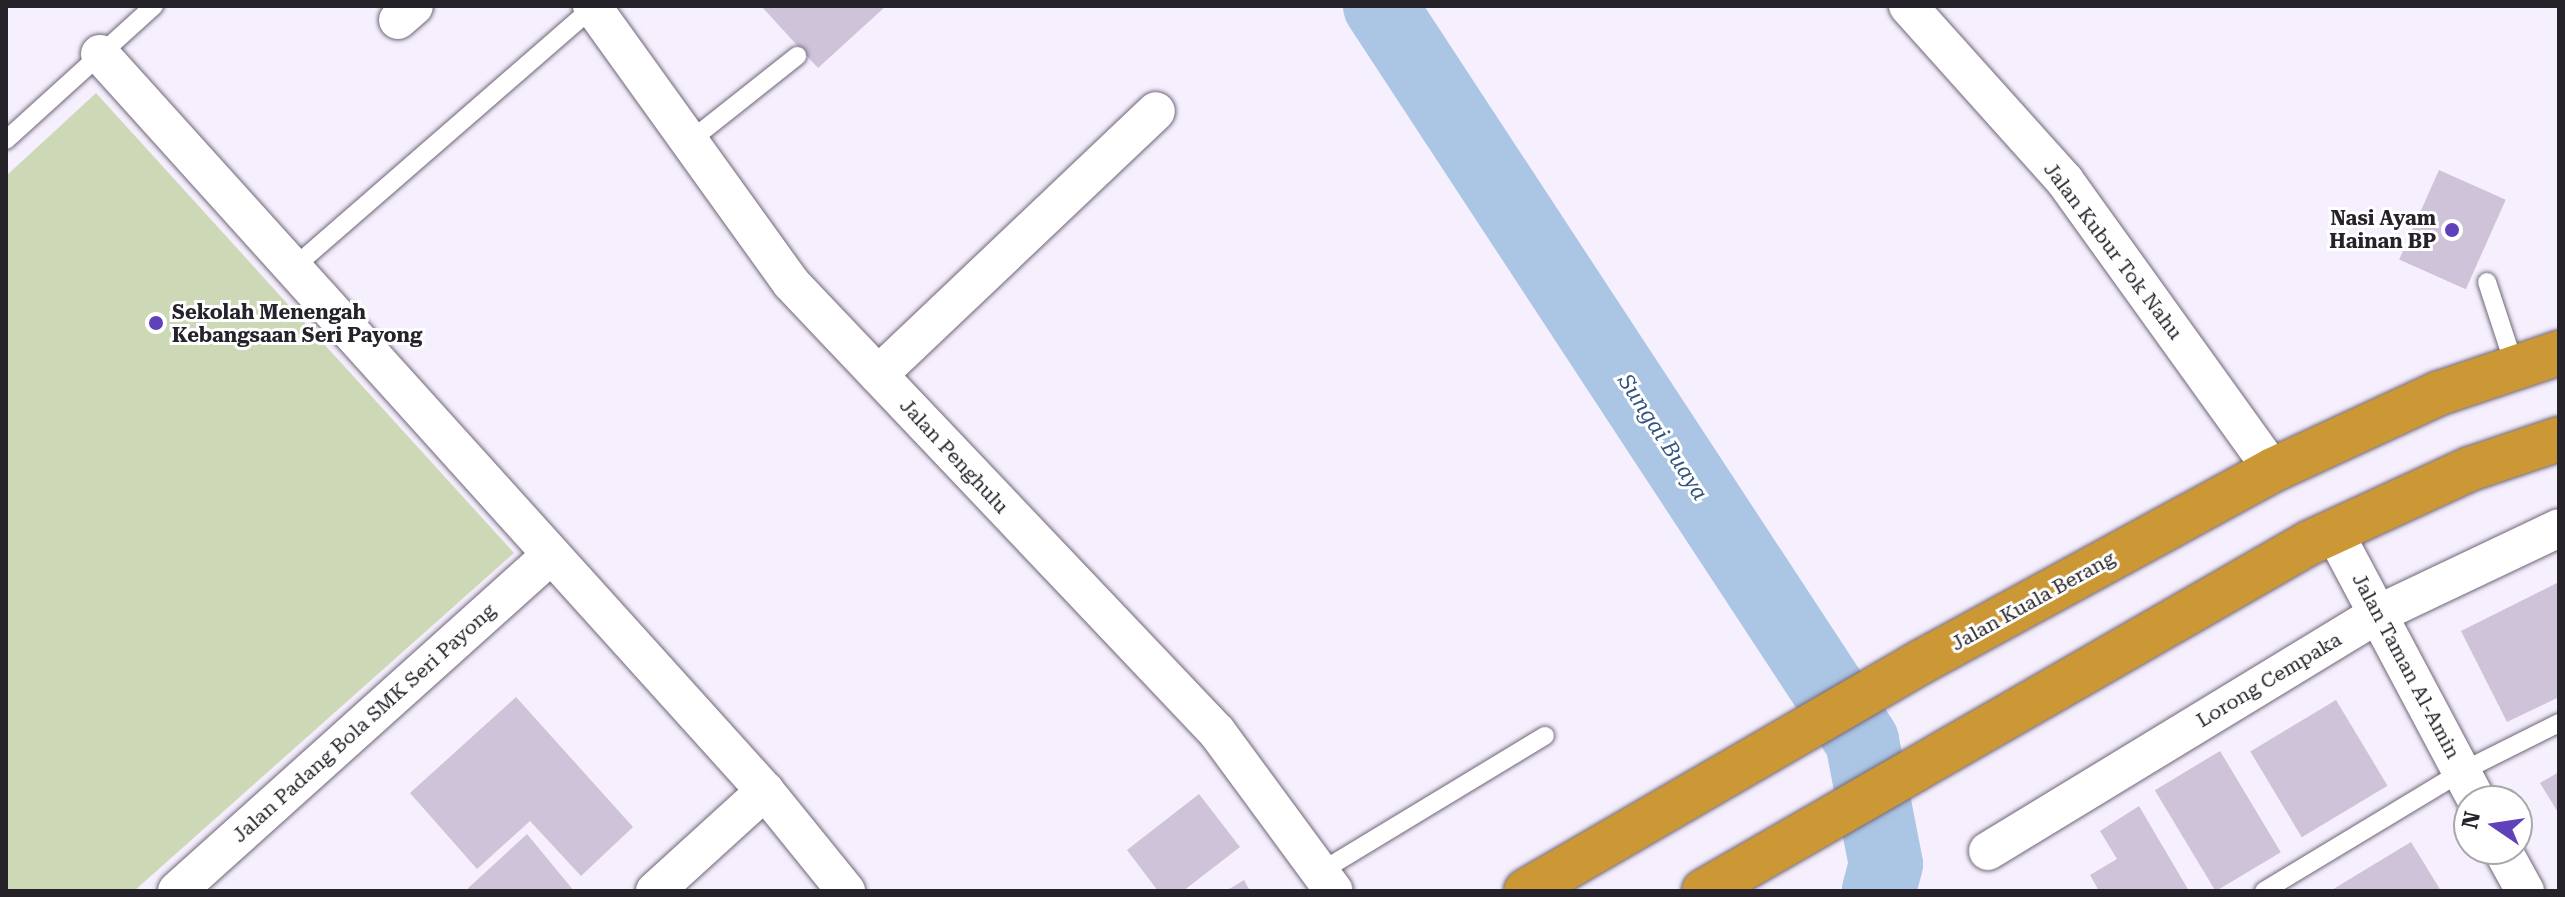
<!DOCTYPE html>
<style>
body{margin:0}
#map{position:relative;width:2565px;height:897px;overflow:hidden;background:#f6effd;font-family:"Roboto Serif",serif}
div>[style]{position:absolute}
.green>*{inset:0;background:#cdd9b6}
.river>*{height:74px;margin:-37px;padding:0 37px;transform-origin:37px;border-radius:37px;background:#abc5e5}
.building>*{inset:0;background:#cec3d8;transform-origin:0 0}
.roads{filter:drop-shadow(0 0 2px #6f6678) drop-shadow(0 0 2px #6f6678)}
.service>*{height:18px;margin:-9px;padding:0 9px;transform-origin:9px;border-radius:9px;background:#fff}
.minor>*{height:38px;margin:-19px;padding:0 19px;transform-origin:19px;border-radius:19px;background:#fff}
.trunk>*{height:44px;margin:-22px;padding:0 22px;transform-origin:22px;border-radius:22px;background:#cc9836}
.dots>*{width:22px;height:22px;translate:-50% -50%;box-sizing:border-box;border:4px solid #fff;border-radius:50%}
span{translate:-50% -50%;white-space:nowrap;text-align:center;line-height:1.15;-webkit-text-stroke:6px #fff;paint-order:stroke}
.poi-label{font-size:20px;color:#262229;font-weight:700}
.right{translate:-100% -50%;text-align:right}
.left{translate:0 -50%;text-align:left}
.street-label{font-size:20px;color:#262229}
.water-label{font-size:22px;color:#30547f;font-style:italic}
.frame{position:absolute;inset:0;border:8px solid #262229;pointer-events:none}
.north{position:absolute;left:2453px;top:785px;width:80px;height:80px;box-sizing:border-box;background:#fff;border:2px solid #a8a7a9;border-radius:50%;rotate:283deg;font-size:22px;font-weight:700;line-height:32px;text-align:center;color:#262229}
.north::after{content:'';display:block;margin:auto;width:28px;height:36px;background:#5f42ba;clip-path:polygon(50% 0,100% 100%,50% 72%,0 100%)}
</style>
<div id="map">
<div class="green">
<div style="clip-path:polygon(96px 93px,514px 553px,134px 891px,6px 891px,6px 176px)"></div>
</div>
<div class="river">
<div style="left:1380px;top:6px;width:879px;rotate:56.74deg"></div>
<div style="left:1862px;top:741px;width:125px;rotate:79deg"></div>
<div style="left:1886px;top:864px;width:28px;rotate:105deg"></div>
</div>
<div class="building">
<div style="clip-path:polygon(761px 6px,886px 6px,818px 68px)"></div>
<div style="left:2439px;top:170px;width:73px;height:98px;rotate:24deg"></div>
<div style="clip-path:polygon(2559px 582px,2559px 697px,2507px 722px,2461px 631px)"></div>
<div style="clip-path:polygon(516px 697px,633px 827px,581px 876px,530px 821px,477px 869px,410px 793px)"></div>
<div style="left:2336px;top:700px;width:100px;height:100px;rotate:59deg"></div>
<div style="left:2220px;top:751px;width:118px;height:76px;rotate:59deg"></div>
<div style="clip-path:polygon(2559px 772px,2559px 814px,2540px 783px)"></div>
<div style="clip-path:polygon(1199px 794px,1240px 847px,1183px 891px,1158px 891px,1127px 850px)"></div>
<div style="clip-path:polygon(2139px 806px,2156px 835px,2189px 891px,2099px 891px,2090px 875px,2117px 859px,2100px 831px)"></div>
<div style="clip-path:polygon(527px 834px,574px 891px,465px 891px)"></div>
<div style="clip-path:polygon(2411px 842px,2441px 891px,2330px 891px,2368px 868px)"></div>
<div style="clip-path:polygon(1244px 880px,1250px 891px,1226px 891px)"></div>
</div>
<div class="roads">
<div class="service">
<div style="left:6px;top:140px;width:200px;rotate:-42.2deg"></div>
<div style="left:686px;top:144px;width:142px;rotate:-38.4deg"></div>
<div style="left:293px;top:268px;width:398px;rotate:-41deg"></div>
<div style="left:2487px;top:282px;width:89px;rotate:71.8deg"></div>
<div style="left:1320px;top:872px;width:263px;rotate:-31.2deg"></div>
<div style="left:2264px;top:891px;width:230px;rotate:-31.1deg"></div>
<div style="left:2461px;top:772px;width:110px;rotate:-26.6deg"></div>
</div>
<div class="minor">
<div style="left:592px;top:6px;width:341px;rotate:54.3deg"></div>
<div style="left:791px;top:283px;width:619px;rotate:46.51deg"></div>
<div style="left:1217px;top:732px;width:197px;rotate:53.7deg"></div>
<div style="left:1908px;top:6px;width:235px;rotate:48.1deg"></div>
<div style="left:2065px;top:181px;width:356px;rotate:54.3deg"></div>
<div style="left:398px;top:20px;width:21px;rotate:-41deg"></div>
<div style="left:100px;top:54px;width:993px;rotate:47.94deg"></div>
<div style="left:765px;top:791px;width:129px;rotate:51deg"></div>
<div style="left:878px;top:375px;width:383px;rotate:-43.5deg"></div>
<div style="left:2334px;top:532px;width:305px;rotate:62deg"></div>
<div style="left:2502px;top:849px;width:48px;rotate:61.3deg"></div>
<div style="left:1988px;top:851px;width:456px;rotate:-31.3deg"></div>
<div style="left:2378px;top:614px;width:200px;rotate:-25.4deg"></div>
<div style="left:177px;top:891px;width:503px;rotate:-41.94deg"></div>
<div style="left:655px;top:891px;width:149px;rotate:-42.3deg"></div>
</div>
<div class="trunk">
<div style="left:1526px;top:891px;width:457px;rotate:-30.1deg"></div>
<div style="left:1921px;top:662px;width:401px;rotate:-28.6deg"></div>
<div style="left:2273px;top:470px;width:184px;rotate:-24.8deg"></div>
<div style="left:2440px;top:393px;width:126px;rotate:-18.6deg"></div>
<div style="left:1704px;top:891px;width:698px;rotate:-29.91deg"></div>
<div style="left:2309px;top:543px;width:177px;rotate:-24.7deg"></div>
<div style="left:2470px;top:469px;width:94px;rotate:-18.6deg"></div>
</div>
</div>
<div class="dots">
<div style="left:2452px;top:230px;background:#5f42ba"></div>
<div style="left:156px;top:323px;background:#5f42ba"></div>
</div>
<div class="poi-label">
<span class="right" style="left:2436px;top:230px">Nasi Ayam<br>Hainan BP</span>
<span class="left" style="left:172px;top:324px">Sekolah Menengah<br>Kebangsaan Seri Payong</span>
</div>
<div class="street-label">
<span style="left:2113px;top:251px;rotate:53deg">Jalan Kubur Tok Nahu</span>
<span style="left:954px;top:456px;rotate:47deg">Jalan Penghulu</span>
<span style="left:2033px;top:601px;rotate:-29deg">Jalan Kuala Berang</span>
<span style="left:2406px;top:666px;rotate:62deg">Jalan Taman Al-Amin</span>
<span style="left:2269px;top:680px;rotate:-31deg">Lorong Cempaka</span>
<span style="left:364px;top:723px;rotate:-42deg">Jalan Padang Bola SMK Seri Payong</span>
</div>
<div class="water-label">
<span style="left:1663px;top:437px;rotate:57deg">Sungai Buaya</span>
</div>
<div class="frame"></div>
<div class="north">N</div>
</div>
